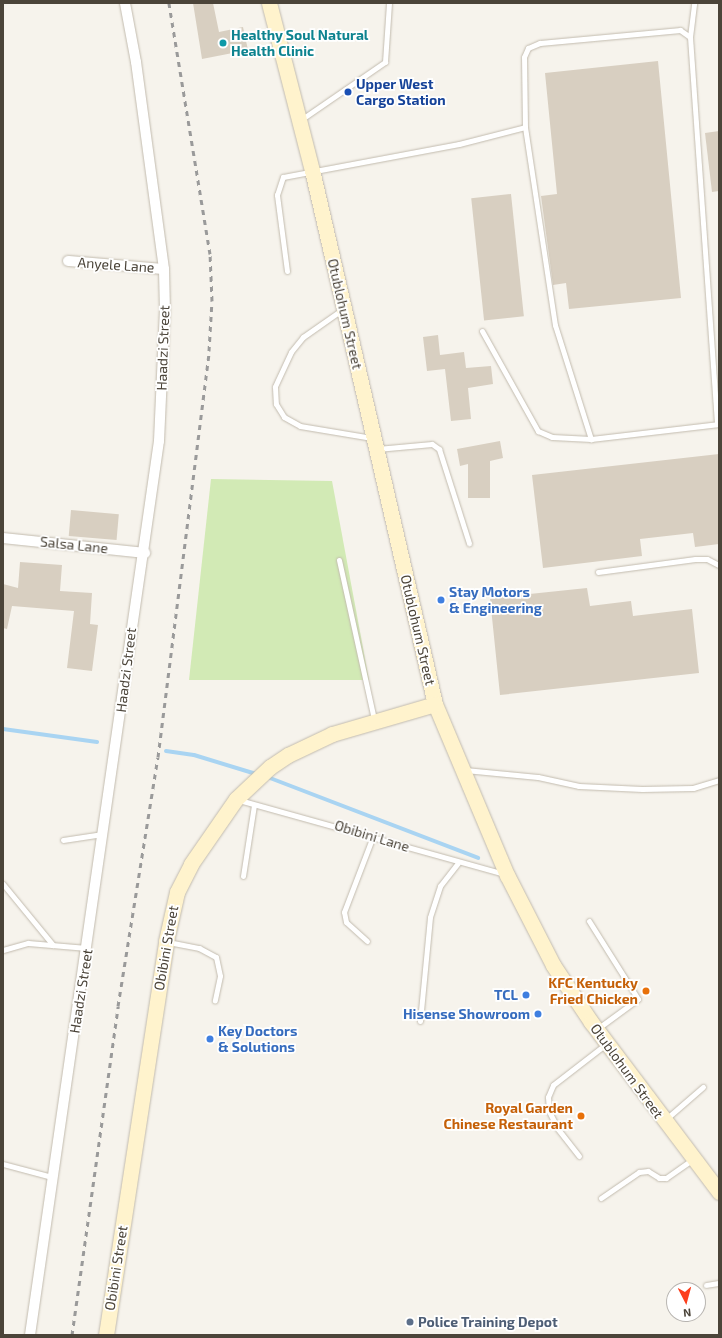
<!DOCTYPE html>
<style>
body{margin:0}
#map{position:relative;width:722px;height:1338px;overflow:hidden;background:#f6f3ec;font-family:"Exo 2",sans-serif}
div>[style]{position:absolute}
.green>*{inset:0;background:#d2eab5}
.stream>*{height:4px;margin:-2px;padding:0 2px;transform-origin:2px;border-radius:2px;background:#a9d4f2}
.building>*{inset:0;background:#d8cfc1;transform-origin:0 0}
.roads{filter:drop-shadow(0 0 1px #c2bbae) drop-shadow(0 0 1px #c2bbae)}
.lane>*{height:5px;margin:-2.5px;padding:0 2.5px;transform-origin:2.5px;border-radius:2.5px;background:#fff}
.street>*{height:10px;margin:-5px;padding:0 5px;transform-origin:5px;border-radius:5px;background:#fff}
.secondary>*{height:15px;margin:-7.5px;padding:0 7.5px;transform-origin:7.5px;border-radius:7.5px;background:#fff3cd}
.rail>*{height:3px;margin-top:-1.5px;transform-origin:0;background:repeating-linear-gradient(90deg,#9a9a9a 0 5px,transparent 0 10px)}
.dots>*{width:11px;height:11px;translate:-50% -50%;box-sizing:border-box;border:2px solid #fff;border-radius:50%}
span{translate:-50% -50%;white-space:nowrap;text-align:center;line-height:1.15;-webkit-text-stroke:3.5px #fff;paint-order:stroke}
.culture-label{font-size:14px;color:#0d838f;font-weight:700}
.left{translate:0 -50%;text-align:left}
.transit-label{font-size:14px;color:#164399;font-weight:700}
.street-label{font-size:14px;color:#4b4439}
.shop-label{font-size:14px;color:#366cbe;font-weight:700}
.right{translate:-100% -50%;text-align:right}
.food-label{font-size:14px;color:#c56008;font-weight:700}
.service-label{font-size:14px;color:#4e5e75;font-weight:700}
.frame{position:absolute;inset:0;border:4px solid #4b4439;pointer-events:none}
.north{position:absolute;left:666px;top:1282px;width:40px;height:40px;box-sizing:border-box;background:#fff;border:1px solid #b7b4b0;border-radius:50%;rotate:174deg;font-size:11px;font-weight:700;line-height:16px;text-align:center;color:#4b4439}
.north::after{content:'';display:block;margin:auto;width:14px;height:18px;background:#fc3f1d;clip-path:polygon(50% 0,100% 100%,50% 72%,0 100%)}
</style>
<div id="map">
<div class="green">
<div style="clip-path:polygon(211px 479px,332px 481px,369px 680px,189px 680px)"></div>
</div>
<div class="stream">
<div style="left:3px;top:729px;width:95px;rotate:7.9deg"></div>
<div style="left:166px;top:751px;width:28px;rotate:8deg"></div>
<div style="left:194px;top:755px;width:65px;rotate:17deg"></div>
<div style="left:270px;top:778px;width:223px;rotate:21deg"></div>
</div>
<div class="building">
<div style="clip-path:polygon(193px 3px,213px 3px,219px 32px,243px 27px,248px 50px,202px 59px)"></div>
<div style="clip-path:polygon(658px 61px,681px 298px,569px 309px,566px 283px,553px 285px,541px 196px,557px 194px,545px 73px)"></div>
<div style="clip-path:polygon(719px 131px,719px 191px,712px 192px,705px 133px)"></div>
<div style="left:511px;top:194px;width:123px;height:40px;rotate:84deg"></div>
<div style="clip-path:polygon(438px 335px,440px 355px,464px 352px,466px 368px,491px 366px,493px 384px,468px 388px,471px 419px,451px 421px,445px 369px,427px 371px,423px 337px)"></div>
<div style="clip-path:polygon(500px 441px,503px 458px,490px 461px,490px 498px,468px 498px,468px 464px,460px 466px,457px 449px)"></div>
<div style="clip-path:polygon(719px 454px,719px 544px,695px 547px,693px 533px,640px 539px,642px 556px,543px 568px,532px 475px)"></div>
<div style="left:71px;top:510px;width:48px;height:26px;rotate:5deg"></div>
<div style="clip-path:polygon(20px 562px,62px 565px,60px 591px,92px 593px,90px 624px,98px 625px,92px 671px,67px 668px,74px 611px,12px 606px,7px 629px,3px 628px,3px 584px,18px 588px)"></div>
<div style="clip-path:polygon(587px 588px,590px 606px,631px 601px,633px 616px,692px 609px,699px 673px,500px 695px,490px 598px)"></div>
</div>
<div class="roads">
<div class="lane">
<div style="left:690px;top:37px;width:34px;rotate:-83deg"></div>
<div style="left:302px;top:119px;width:101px;rotate:-34.5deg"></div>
<div style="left:385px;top:62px;width:59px;rotate:-86.1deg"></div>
<div style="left:525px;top:127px;width:200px;rotate:81.4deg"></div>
<div style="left:555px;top:325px;width:120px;rotate:72.5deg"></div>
<div style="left:287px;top:271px;width:77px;rotate:-97.5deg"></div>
<div style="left:277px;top:195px;width:19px;rotate:-72deg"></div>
<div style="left:283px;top:177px;width:179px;rotate:-10.6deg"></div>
<div style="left:459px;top:144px;width:68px;rotate:-14.4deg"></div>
<div style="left:525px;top:127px;width:70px;rotate:-90.8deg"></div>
<div style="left:524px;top:57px;width:10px;rotate:-66deg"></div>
<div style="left:528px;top:48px;width:13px;rotate:-23deg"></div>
<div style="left:540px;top:43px;width:141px;rotate:-5.3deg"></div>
<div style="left:680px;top:30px;width:12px;rotate:35deg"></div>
<div style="left:690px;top:37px;width:388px;rotate:86deg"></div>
<div style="left:343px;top:309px;width:49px;rotate:145deg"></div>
<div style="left:303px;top:337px;width:19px;rotate:129deg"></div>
<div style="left:291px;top:352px;width:38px;rotate:115deg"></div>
<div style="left:275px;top:387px;width:17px;rotate:87deg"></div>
<div style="left:276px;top:404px;width:15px;rotate:58deg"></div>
<div style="left:284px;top:417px;width:18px;rotate:29deg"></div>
<div style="left:300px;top:426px;width:73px;rotate:9.5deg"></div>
<div style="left:482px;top:331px;width:115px;rotate:60.8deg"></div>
<div style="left:538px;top:431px;width:15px;rotate:23deg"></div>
<div style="left:552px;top:437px;width:39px;rotate:3deg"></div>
<div style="left:591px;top:439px;width:129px;rotate:-6.7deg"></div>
<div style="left:377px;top:449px;width:55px;rotate:-5.2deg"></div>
<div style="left:432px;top:444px;width:9px;rotate:36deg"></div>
<div style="left:439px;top:449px;width:99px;rotate:72.3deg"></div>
<div style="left:339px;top:560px;width:163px;rotate:77.6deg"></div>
<div style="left:598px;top:572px;width:98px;rotate:-7.6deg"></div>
<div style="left:695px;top:559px;width:12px"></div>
<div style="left:707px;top:559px;width:13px;rotate:27deg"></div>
<div style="left:465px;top:770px;width:73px;rotate:5.5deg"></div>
<div style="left:538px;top:777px;width:42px;rotate:12.4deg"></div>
<div style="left:579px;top:786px;width:63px;rotate:2.7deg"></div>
<div style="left:642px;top:789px;width:51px;rotate:-1.1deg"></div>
<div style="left:693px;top:788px;width:27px;rotate:-17deg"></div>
<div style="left:239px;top:800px;width:275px;rotate:15.6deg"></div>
<div style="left:63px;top:840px;width:40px;rotate:-8.5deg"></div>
<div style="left:243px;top:876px;width:72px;rotate:-81.2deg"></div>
<div style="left:3px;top:884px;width:79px;rotate:50.7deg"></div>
<div style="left:589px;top:921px;width:92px;rotate:57.9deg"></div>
<div style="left:638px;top:999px;width:51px;rotate:143.8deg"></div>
<div style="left:367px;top:941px;width:28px;rotate:-138deg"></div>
<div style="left:346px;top:922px;width:10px;rotate:-101deg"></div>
<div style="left:344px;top:912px;width:81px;rotate:-69.1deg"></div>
<div style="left:168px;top:942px;width:32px;rotate:11deg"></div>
<div style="left:199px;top:948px;width:19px;rotate:28deg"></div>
<div style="left:216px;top:957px;width:19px;rotate:78deg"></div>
<div style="left:220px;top:976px;width:25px;rotate:102deg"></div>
<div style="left:3px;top:950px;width:26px;rotate:-16deg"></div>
<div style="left:28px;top:943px;width:59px;rotate:4.8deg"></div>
<div style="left:420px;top:1021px;width:104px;rotate:-84.5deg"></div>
<div style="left:430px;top:917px;width:33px;rotate:-72deg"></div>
<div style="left:440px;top:886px;width:29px;rotate:-52deg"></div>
<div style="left:666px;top:1119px;width:49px;rotate:-40.9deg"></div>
<div style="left:579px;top:1156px;width:34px;rotate:-128deg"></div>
<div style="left:558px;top:1129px;width:20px;rotate:-117deg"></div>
<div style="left:549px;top:1111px;width:14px;rotate:-94deg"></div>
<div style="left:548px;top:1097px;width:13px;rotate:-67deg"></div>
<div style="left:553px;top:1085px;width:67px;rotate:-37.7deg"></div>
<div style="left:3px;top:1164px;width:51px;rotate:14.9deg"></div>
<div style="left:601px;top:1198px;width:46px;rotate:-34.4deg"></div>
<div style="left:639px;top:1172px;width:9px;rotate:-6deg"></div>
<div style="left:648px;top:1171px;width:13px;rotate:32deg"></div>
<div style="left:659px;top:1178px;width:7px"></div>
<div style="left:666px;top:1178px;width:32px;rotate:-35deg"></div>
<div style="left:706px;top:1285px;width:13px;rotate:-9deg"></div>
</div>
<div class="street">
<div style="left:68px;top:261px;width:96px;rotate:4.8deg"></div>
<div style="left:3px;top:538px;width:143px;rotate:6deg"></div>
<div style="left:30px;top:1335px;width:903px;rotate:-81.79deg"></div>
<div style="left:159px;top:441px;width:130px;rotate:-87.4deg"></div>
<div style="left:165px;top:311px;width:42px;rotate:-91.4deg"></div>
<div style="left:164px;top:269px;width:209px;rotate:-97.7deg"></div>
<div style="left:136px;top:62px;width:60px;rotate:-100.6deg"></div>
</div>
<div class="secondary">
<div style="left:269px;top:3px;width:172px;rotate:75.6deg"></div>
<div style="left:312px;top:170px;width:548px;rotate:77.03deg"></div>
<div style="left:435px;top:704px;width:186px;rotate:67.2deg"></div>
<div style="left:507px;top:875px;width:101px;rotate:62.9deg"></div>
<div style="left:553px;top:965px;width:69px;rotate:56.3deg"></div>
<div style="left:591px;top:1022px;width:213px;rotate:53deg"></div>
<div style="left:106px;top:1335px;width:399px;rotate:-81.3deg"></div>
<div style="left:166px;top:941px;width:50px;rotate:-77.3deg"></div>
<div style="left:177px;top:892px;width:31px;rotate:-63deg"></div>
<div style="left:191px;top:864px;width:79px;rotate:-55.3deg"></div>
<div style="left:236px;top:799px;width:47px;rotate:-43.3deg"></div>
<div style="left:270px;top:767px;width:22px;rotate:-34deg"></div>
<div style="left:288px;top:755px;width:49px;rotate:-25.5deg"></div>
<div style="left:332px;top:734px;width:107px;rotate:-16.2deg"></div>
</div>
</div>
<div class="rail">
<div style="left:72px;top:1335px;width:332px;rotate:-82deg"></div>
<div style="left:118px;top:1006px;width:252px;rotate:-80.9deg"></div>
<div style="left:158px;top:757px;width:409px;rotate:-82.8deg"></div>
<div style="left:209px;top:351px;width:50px;rotate:-86.6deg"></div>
<div style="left:212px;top:301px;width:47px;rotate:-92.4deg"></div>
<div style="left:210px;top:254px;width:254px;rotate:-99.3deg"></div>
</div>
<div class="dots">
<div style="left:223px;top:43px;background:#0f9aa8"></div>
<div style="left:348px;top:92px;background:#1a4fb4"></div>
<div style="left:441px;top:600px;background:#3f7fe0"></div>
<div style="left:646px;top:991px;background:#e8710a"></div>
<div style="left:526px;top:995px;background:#3f7fe0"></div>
<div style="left:538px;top:1014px;background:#3f7fe0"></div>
<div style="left:210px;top:1039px;background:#3f7fe0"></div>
<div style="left:581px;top:1116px;background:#e8710a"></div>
<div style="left:410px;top:1322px;background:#5c6f8a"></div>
</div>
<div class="culture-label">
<span class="left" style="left:231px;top:43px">Healthy Soul Natural<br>Health Clinic</span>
</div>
<div class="transit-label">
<span class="left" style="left:356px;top:92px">Upper West<br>Cargo Station</span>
</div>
<div class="street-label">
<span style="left:116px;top:265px;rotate:4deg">Anyele Lane</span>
<span style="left:345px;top:314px;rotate:77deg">Otublohum Street</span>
<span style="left:163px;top:348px;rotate:-88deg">Haadzi Street</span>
<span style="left:74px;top:545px;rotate:6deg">Salsa Lane</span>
<span style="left:418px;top:630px;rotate:77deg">Otublohum Street</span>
<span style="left:126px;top:670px;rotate:-83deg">Haadzi Street</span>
<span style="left:372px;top:836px;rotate:17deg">Obibini Lane</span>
<span style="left:166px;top:948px;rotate:-80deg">Obibini Street</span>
<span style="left:81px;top:991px;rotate:-81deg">Haadzi Street</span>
<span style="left:627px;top:1071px;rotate:54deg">Otublohum Street</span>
<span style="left:116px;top:1268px;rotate:-81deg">Obibini Street</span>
</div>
<div class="shop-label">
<span class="left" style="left:449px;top:600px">Stay Motors<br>&amp; Engineering</span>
<span class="right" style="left:518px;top:995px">TCL</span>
<span class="right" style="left:530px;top:1014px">Hisense Showroom</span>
<span class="left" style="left:218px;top:1039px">Key Doctors<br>&amp; Solutions</span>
</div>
<div class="food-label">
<span class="right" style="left:638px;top:991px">KFC Kentucky<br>Fried Chicken</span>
<span class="right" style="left:573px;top:1116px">Royal Garden<br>Chinese Restaurant</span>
</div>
<div class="service-label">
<span class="left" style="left:418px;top:1322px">Police Training Depot</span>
</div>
<div class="frame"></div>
<div class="north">N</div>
</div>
